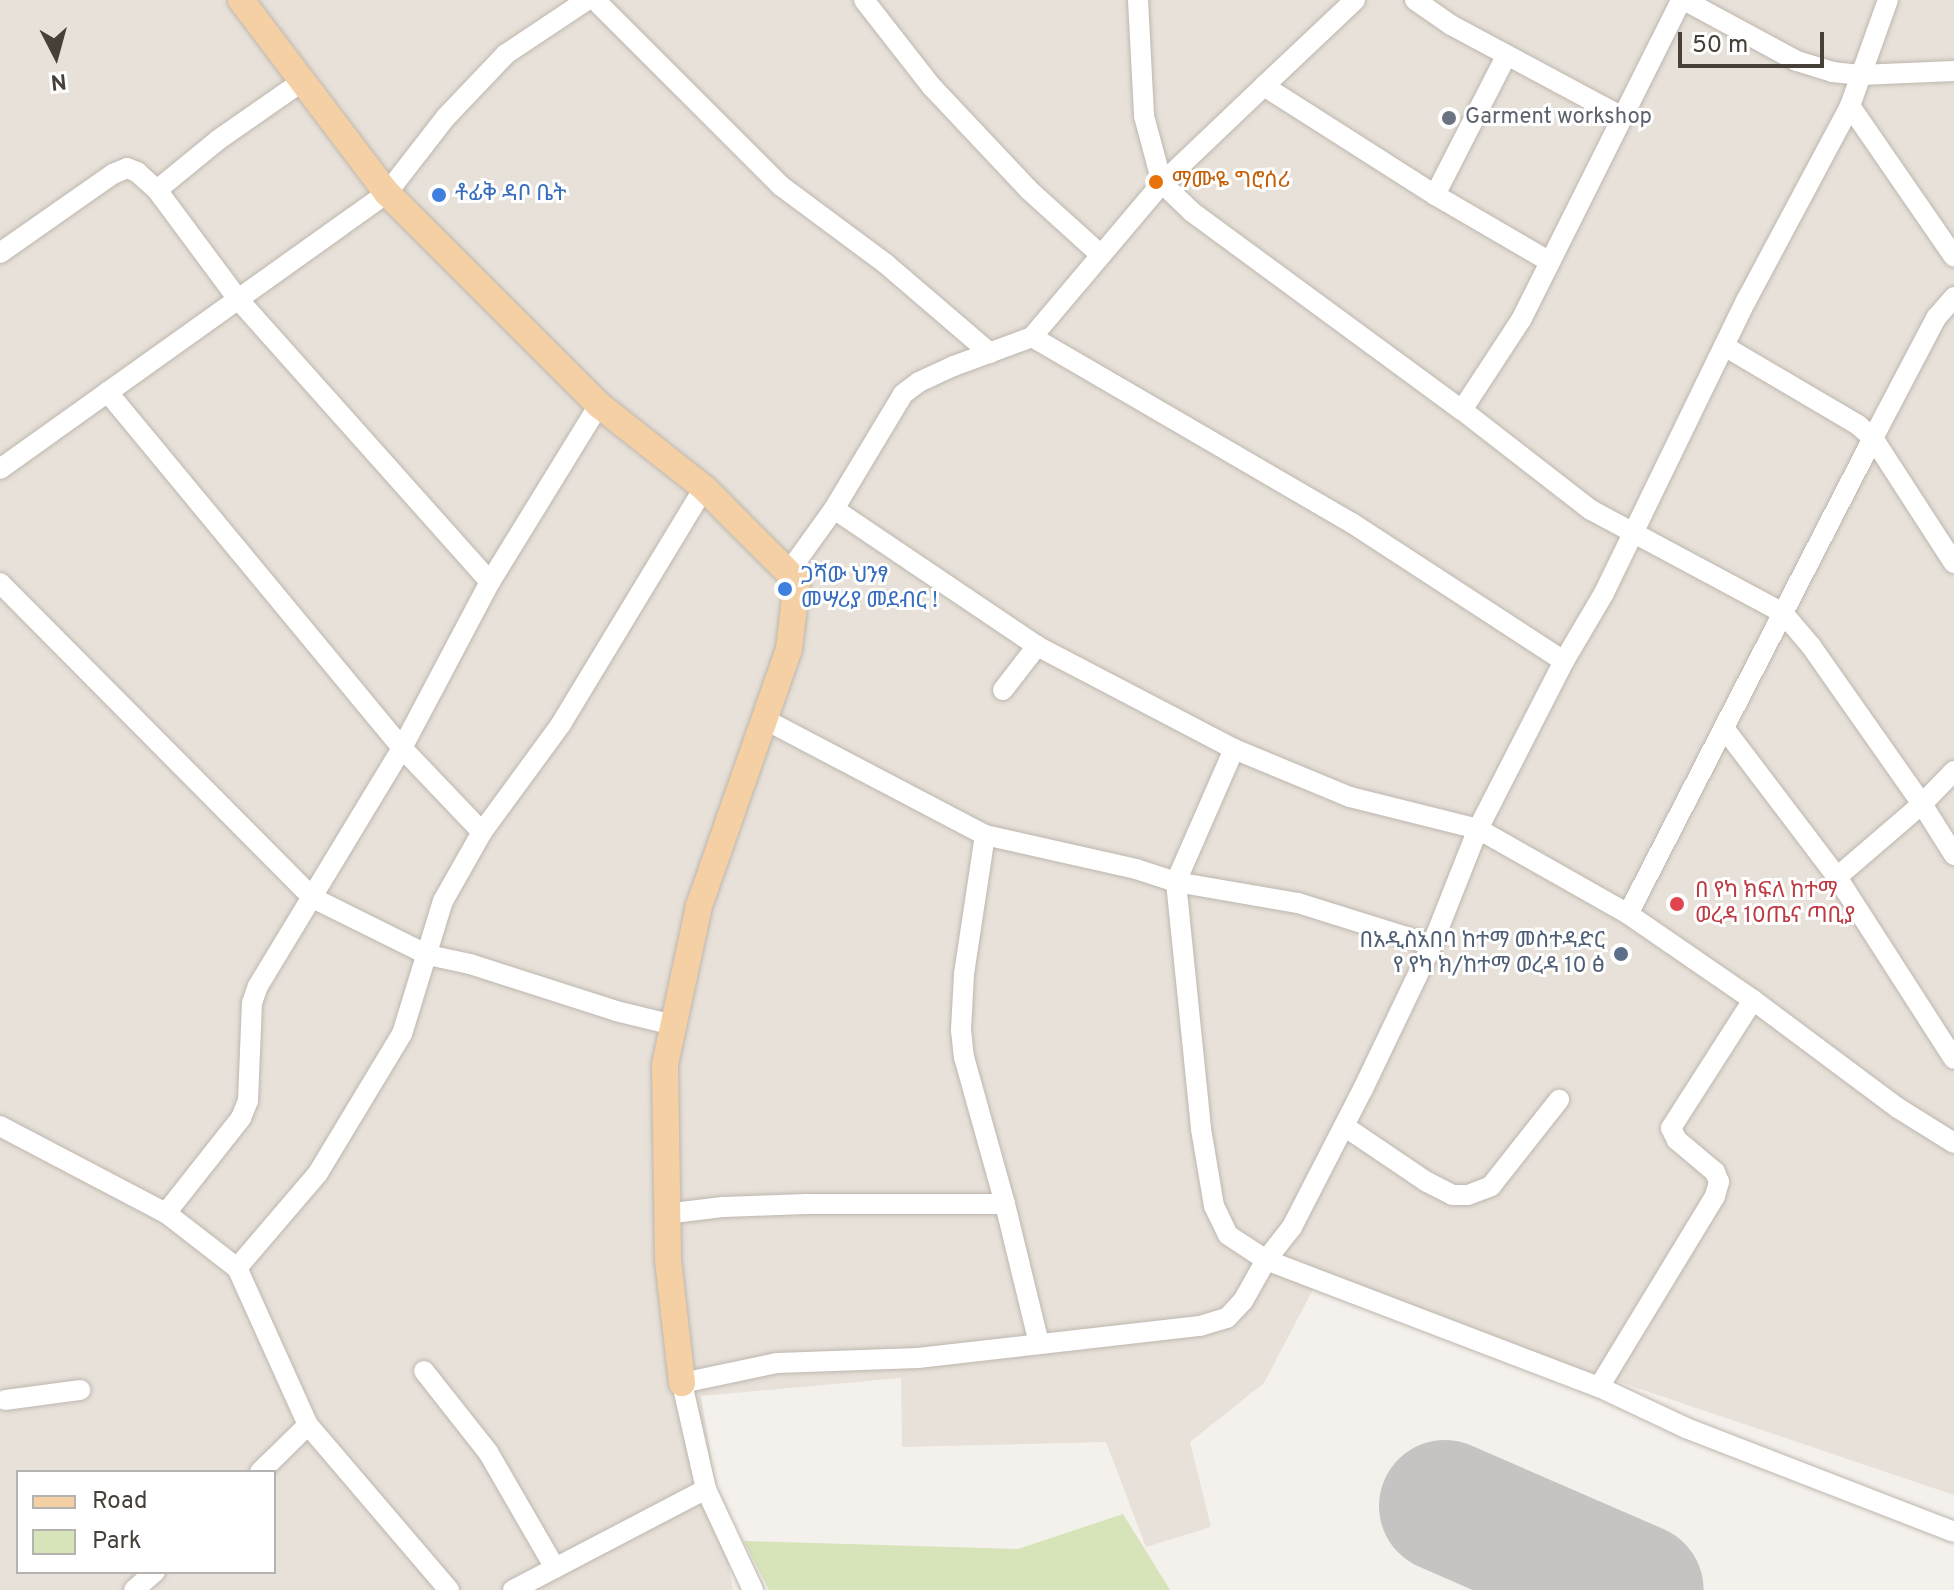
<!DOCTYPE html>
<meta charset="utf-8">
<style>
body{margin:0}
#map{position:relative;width:1954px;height:1590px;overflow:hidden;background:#f4f0eb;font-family:Overpass,"Noto Sans Ethiopic",sans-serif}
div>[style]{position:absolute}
.residential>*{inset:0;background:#e7e1d9}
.green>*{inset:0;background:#d7e3b8}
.runway>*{height:132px;margin:-66px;padding:0 66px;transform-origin:66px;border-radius:66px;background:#c6c4c2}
.roads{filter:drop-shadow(0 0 2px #beb6ae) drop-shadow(0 0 2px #beb6ae)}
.minor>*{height:20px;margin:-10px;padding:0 10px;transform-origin:10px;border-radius:10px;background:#fff}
.major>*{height:26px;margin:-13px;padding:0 13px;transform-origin:13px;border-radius:13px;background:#f4d0a4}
.dots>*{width:22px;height:22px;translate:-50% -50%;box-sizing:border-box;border:4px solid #fff;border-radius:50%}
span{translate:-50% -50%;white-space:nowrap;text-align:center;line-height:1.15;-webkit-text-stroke:6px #fff;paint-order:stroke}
.worship-label{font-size:22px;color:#5b616d}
.left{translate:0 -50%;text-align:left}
.food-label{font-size:22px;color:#c56008}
.shop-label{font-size:22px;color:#366cbe}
.health-label{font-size:22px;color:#be3a42}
.service-label{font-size:22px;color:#4e5e75}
.right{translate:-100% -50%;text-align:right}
.legend{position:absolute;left:16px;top:1470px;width:260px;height:104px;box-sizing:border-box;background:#fff;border:2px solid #b5b3b0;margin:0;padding:10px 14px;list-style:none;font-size:24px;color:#474039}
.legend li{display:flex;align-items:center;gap:16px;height:40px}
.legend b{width:40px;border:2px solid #b5b3b0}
.north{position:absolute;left:16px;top:16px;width:80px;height:80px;-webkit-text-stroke:6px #fff;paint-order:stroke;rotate:174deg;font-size:22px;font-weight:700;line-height:32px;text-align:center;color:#474039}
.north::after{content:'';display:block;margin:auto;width:28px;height:36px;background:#474039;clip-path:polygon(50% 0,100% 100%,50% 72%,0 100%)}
.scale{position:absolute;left:1678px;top:32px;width:146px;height:36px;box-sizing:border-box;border:4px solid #474039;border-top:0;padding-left:10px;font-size:24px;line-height:28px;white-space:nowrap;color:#474039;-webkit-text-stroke:6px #fff;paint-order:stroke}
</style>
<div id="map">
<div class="residential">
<div style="clip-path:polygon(evenodd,0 0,1954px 0,1954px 1495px,1318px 1280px,1264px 1383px,1190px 1442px,1211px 1527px,1146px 1547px,1106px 1442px,902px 1447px,901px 1378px,701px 1396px,733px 1590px,0 1590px,0 0,18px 1472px,274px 1472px,274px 1572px,18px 1572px,18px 1472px)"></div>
</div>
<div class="green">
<div style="clip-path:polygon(1123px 1514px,1170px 1590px,769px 1590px,744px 1541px,1018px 1549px)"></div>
</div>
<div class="runway">
<div style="left:1445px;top:1506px;width:210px;rotate:23.5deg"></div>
</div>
<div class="roads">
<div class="minor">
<div style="left:595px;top:0;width:263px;rotate:45deg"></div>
<div style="left:781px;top:186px;width:131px;rotate:36.6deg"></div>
<div style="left:886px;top:264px;width:137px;rotate:40.6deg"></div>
<div style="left:864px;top:0;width:110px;rotate:52deg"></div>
<div style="left:932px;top:87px;width:141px;rotate:46.7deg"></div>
<div style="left:1029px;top:190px;width:97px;rotate:42.1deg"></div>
<div style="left:1138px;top:0;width:116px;rotate:87deg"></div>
<div style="left:1144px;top:116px;width:69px;rotate:75deg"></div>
<div style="left:1162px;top:183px;width:42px;rotate:44deg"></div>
<div style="left:1192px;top:212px;width:335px;rotate:36.3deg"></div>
<div style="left:1462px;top:410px;width:108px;rotate:-56.8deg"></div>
<div style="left:1521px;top:320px;width:358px;rotate:-63.4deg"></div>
<div style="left:1355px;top:0;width:125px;rotate:136.6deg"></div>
<div style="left:1264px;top:86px;width:203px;rotate:32.5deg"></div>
<div style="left:1435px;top:195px;width:133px;rotate:30.2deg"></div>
<div style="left:1415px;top:0;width:44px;rotate:34.8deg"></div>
<div style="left:1451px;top:25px;width:193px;rotate:28.2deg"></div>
<div style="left:1684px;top:0;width:128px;rotate:28.4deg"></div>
<div style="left:1797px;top:61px;width:37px;rotate:17deg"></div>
<div style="left:1832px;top:72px;width:28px;rotate:6deg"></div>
<div style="left:1860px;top:75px;width:94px;rotate:-2.4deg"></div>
<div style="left:1850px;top:106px;width:183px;rotate:55.4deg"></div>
<div style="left:157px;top:190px;width:79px;rotate:-39.3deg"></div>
<div style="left:218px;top:140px;width:101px;rotate:-34.9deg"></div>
<div style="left:1435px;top:195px;width:156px;rotate:-62.9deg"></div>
<div style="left:0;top:253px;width:138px;rotate:-35deg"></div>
<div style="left:113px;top:174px;width:15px;rotate:-23deg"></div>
<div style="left:127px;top:168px;width:11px;rotate:22deg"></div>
<div style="left:137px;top:172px;width:27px;rotate:42deg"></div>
<div style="left:157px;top:190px;width:136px;rotate:53.4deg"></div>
<div style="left:238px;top:299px;width:379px;rotate:48.3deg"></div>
<div style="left:1032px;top:337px;width:370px;rotate:30.2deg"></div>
<div style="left:1352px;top:523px;width:253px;rotate:33.1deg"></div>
<div style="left:1724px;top:346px;width:156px;rotate:30.5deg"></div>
<div style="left:1858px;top:425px;width:20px;rotate:41deg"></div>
<div style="left:1873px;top:438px;width:149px;rotate:57.1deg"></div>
<div style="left:1462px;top:410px;width:163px;rotate:37.8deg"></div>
<div style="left:1591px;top:510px;width:218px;rotate:28.2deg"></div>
<div style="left:1783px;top:613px;width:43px;rotate:49.7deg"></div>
<div style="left:1811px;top:646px;width:193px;rotate:54.9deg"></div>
<div style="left:1922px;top:804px;width:46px;rotate:-45.9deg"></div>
<div style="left:0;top:469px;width:133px;rotate:-35.5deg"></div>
<div style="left:834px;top:509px;width:245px;rotate:34deg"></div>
<div style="left:1037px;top:646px;width:222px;rotate:27.6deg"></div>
<div style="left:1234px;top:749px;width:126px;rotate:22.5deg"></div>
<div style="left:1350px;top:797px;width:132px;rotate:14deg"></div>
<div style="left:1478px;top:829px;width:172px;rotate:29.5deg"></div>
<div style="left:1628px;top:914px;width:152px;rotate:34.5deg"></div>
<div style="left:1753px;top:1000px;width:181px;rotate:36.7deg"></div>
<div style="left:1898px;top:1108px;width:66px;rotate:32deg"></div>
<div style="left:790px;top:570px;width:75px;rotate:-54.2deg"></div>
<div style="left:834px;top:509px;width:134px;rotate:-59deg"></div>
<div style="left:903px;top:394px;width:20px;rotate:-37deg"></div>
<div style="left:919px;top:382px;width:38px;rotate:-25deg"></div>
<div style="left:954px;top:366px;width:83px;rotate:-20.4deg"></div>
<div style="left:1032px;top:337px;width:202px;rotate:-49.8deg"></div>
<div style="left:1162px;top:183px;width:141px;rotate:-43.6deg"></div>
<div style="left:0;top:583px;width:444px;rotate:45.2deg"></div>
<div style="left:313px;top:898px;width:128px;rotate:26.4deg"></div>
<div style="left:428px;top:955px;width:43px;rotate:12.1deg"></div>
<div style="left:470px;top:964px;width:153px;rotate:17.8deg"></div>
<div style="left:616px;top:1011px;width:59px;rotate:13.8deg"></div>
<div style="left:1003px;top:690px;width:56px;rotate:-52.3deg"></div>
<div style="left:764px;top:719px;width:250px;rotate:27.7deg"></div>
<div style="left:985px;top:835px;width:155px;rotate:12.7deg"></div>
<div style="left:1136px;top:869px;width:42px;rotate:18deg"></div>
<div style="left:1176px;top:882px;width:248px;rotate:84.2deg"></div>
<div style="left:1201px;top:1129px;width:78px;rotate:80.4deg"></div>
<div style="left:1214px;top:1206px;width:32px;rotate:64deg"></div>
<div style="left:1228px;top:1235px;width:45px;rotate:33.3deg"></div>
<div style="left:1266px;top:1260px;width:356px;rotate:20.9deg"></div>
<div style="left:1599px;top:1387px;width:96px;rotate:25.2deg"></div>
<div style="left:1686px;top:1428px;width:287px;rotate:21.2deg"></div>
<div style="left:1724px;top:728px;width:187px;rotate:52.8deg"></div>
<div style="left:1234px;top:749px;width:145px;rotate:113.6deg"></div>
<div style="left:1176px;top:882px;width:124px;rotate:9.8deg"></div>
<div style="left:1298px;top:903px;width:140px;rotate:17.4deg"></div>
<div style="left:482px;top:832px;width:116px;rotate:-133.6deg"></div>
<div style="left:402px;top:748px;width:462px;rotate:-129.6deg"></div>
<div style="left:108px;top:392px;width:343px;rotate:-35.5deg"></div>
<div style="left:387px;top:193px;width:96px;rotate:-52.2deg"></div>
<div style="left:446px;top:117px;width:87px;rotate:-46.4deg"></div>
<div style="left:506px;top:54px;width:97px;rotate:-33.7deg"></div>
<div style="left:985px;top:835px;width:141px;rotate:98.6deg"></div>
<div style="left:964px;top:974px;width:56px;rotate:93.1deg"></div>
<div style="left:961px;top:1030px;width:27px;rotate:84deg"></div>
<div style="left:964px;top:1057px;width:153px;rotate:74.4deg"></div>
<div style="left:1005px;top:1204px;width:144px;rotate:76.3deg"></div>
<div style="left:1954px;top:855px;width:60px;rotate:-122.1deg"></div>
<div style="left:1922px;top:804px;width:112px;rotate:139.3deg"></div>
<div style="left:1837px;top:877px;width:216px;rotate:57.3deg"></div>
<div style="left:1628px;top:914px;width:535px;rotate:-62.76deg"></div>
<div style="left:1873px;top:438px;width:136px;rotate:-62.3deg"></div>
<div style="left:1936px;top:318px;width:28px;rotate:-49deg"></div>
<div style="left:0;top:1126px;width:187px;rotate:27.7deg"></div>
<div style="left:1344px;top:1126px;width:100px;rotate:34deg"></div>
<div style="left:1427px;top:1182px;width:28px;rotate:27deg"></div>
<div style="left:1452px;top:1195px;width:16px"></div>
<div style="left:1468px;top:1195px;width:25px;rotate:-21deg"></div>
<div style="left:1491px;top:1186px;width:110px;rotate:-51.7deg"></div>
<div style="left:665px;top:1214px;width:58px;rotate:-6.9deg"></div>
<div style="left:723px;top:1207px;width:83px;rotate:-2.1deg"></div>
<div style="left:806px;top:1204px;width:199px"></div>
<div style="left:237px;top:1268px;width:90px;rotate:-142.2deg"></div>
<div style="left:166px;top:1213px;width:121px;rotate:-51.7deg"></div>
<div style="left:241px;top:1118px;width:18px;rotate:-68deg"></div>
<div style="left:248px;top:1101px;width:98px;rotate:-87.7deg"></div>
<div style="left:252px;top:1003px;width:18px;rotate:-71deg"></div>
<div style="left:258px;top:986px;width:278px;rotate:-58.8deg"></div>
<div style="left:402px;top:748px;width:188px;rotate:-62.1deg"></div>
<div style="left:490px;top:582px;width:208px;rotate:-58.4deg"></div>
<div style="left:424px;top:1371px;width:103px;rotate:51.7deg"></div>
<div style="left:488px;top:1452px;width:134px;rotate:60deg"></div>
<div style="left:1599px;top:1387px;width:223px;rotate:-58.7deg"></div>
<div style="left:1715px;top:1196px;width:15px;rotate:-74deg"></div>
<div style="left:1719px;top:1182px;width:11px;rotate:-112deg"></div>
<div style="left:1715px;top:1172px;width:50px;rotate:-139.9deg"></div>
<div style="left:1677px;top:1140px;width:13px;rotate:-117deg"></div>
<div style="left:1671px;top:1128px;width:152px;rotate:-57.4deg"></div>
<div style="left:5px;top:1400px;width:76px;rotate:-7.6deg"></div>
<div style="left:260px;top:1472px;width:67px;rotate:-44.4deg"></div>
<div style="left:134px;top:1590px;width:28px;rotate:-41deg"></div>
<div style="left:449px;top:1590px;width:217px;rotate:-130.5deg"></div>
<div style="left:308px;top:1425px;width:172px;rotate:-114.3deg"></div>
<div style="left:237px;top:1268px;width:125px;rotate:-49.5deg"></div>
<div style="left:318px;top:1173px;width:162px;rotate:-58.9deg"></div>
<div style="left:402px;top:1034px;width:139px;rotate:-72.9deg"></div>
<div style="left:443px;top:901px;width:79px;rotate:-60.5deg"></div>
<div style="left:482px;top:832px;width:134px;rotate:-53.8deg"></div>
<div style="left:561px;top:724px;width:276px;rotate:-58.8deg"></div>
<div style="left:513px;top:1590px;width:218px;rotate:-27.6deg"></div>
<div style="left:753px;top:1590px;width:111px;rotate:-115deg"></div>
<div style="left:706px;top:1489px;width:109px;rotate:-102.8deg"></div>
<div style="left:682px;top:1383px;width:97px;rotate:-11.9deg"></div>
<div style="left:777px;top:1363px;width:141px;rotate:-2deg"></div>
<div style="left:918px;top:1358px;width:284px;rotate:-6.5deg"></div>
<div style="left:1200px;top:1326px;width:28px;rotate:-17deg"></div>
<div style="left:1227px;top:1318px;width:23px;rotate:-47deg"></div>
<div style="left:1243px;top:1301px;width:47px;rotate:-60.7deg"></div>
<div style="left:1266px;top:1260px;width:42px;rotate:-51.8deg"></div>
<div style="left:1292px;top:1227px;width:155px;rotate:-62.8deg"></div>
<div style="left:1363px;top:1089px;width:160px;rotate:-64.4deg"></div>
<div style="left:1432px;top:945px;width:125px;rotate:-68.4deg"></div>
<div style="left:1478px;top:829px;width:189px;rotate:-62.9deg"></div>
<div style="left:1564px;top:661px;width:79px;rotate:-59.5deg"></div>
<div style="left:1604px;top:593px;width:325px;rotate:-64.1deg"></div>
<div style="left:1746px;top:301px;width:221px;rotate:-61.9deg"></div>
<div style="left:1850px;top:106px;width:113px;rotate:-70.3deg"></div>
</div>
<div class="major">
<div style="left:241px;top:0;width:242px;rotate:52.9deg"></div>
<div style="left:387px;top:193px;width:300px;rotate:45deg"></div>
<div style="left:599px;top:405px;width:134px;rotate:38.3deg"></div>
<div style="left:704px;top:488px;width:132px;rotate:45deg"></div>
<div style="left:797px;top:581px;width:68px;rotate:96.7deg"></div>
<div style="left:789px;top:649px;width:272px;rotate:109.3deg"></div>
<div style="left:699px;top:906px;width:163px;rotate:102.1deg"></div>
<div style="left:665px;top:1065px;width:195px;rotate:89.1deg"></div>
<div style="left:668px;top:1260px;width:124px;rotate:83.5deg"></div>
</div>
</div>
<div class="dots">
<div style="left:1449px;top:118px;background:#6b7280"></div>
<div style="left:1156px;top:182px;background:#e8710a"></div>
<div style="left:439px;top:195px;background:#3f7fe0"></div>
<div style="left:785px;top:589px;background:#3f7fe0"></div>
<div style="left:1677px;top:904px;background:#e0444e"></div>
<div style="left:1621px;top:954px;background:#5c6f8a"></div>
</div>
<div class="worship-label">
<span class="left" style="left:1465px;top:118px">Garment workshop</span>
</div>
<div class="food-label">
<span class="left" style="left:1172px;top:182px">ማሙዬ ግሮሰሪ</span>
</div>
<div class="shop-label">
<span class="left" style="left:455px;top:195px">ቶፊቅ ዳቦ ቤት</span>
<span class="left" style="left:801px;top:589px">ጋሻው ህንፃ<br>መሣሪያ መደብር !</span>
</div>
<div class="health-label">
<span class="left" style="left:1695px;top:904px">በ የካ ክፍለ ከተማ<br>ወረዳ 10ጤና ጣቢያ</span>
</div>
<div class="service-label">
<span class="right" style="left:1605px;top:954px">በአዲስአበባ ከተማ መስተዳድር<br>የ የካ ክ/ከተማ ወረዳ 10 ፅ</span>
</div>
<ul class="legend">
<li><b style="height:10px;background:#f4d0a4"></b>Road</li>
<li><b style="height:22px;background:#d7e3b8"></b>Park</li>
</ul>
<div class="north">N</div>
<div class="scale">50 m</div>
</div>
